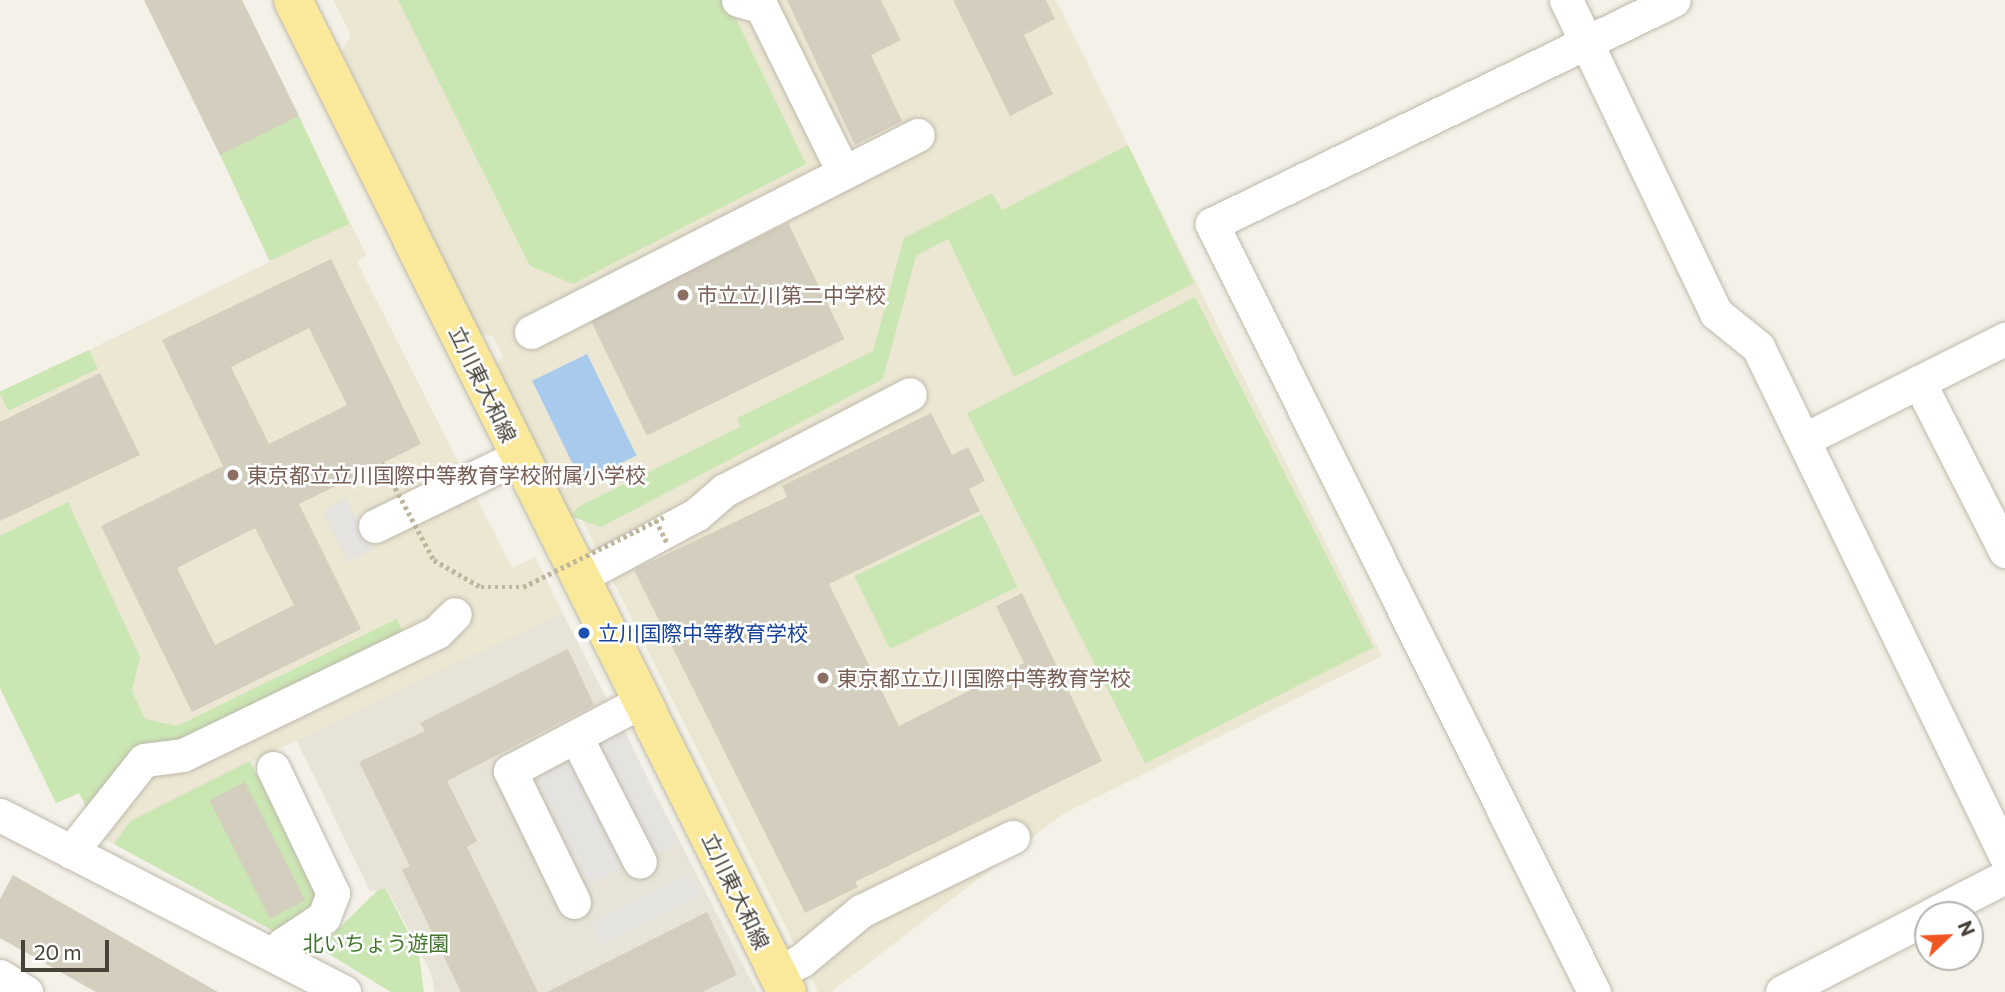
<!DOCTYPE html>
<meta charset="utf-8">
<style>
body{margin:0}
#map{position:relative;width:2005px;height:992px;overflow:hidden;background:#f3f1e8;font-family:Commissioner,"Noto Sans JP",sans-serif}
div>[style]{position:absolute}
.residential>*{inset:0;background:#e7e3d6}
.education>*{inset:0;background:#ece7d3}
.green>*{inset:0;background:#cae6b3;transform-origin:0 0}
.parking>*{inset:0;background:#e5e3e0;transform-origin:0 0}
.water>*{inset:0;background:#a7caed;transform-origin:0 0}
.building>*{inset:0;background:#d4cebe;transform-origin:0 0}
.roads{filter:drop-shadow(0 0 2px #beb9ab) drop-shadow(0 0 2px #beb9ab)}
.minor>*{height:33px;margin:-16.5px;padding:0 16.5px;transform-origin:16.5px;border-radius:16.5px;background:#fff}
.major>*{height:38px;margin:-19px;padding:0 19px;transform-origin:19px;border-radius:19px;background:#fae89b}
.path-bridge>*{height:4.5px;margin-top:-2.25px;transform-origin:0;background:repeating-linear-gradient(90deg,#bfb69d 0 3.5px,transparent 0 7px)}
.dots>*{width:19px;height:19px;translate:-50% -50%;box-sizing:border-box;border:4px solid #fff;border-radius:50%}
span{translate:-50% -50%;white-space:nowrap;text-align:center;line-height:1.15;-webkit-text-stroke:5px #fff;paint-order:stroke}
.education-label{font-size:21px;color:#785e54}
.left{translate:0 -50%;text-align:left}
.street-label{font-size:21px;color:#464237}
.transit-label{font-size:21px;color:#164399}
.park-label{font-size:21px;color:#41762d}
.north{position:absolute;left:1914px;top:901px;width:70px;height:70px;box-sizing:border-box;background:#fff;border:2px solid #b5b3af;border-radius:50%;rotate:67deg;font-size:19px;font-weight:700;line-height:28px;text-align:center;color:#464237}
.north::after{content:'';display:block;margin:auto;width:24px;height:32px;background:#f05522;clip-path:polygon(50% 0,100% 100%,50% 72%,0 100%)}
.scale{position:absolute;left:21px;top:940px;width:88px;height:32px;box-sizing:border-box;border:4px solid #464237;border-top:0;padding-left:9px;font-size:21px;line-height:24px;white-space:nowrap;color:#464237;-webkit-text-stroke:5px #fff;paint-order:stroke}
</style>
<div id="map">
<div class="residential">
<div style="clip-path:polygon(562px 612px,757px 992px,435px 992px,431px 973px,387px 889px,370px 891px,296px 739px)"></div>
</div>
<div class="education">
<div style="clip-path:polygon(144px 0,242px 0,366px 255px,357px 262px,512px 568px,535px 557px,562px 612px,130px 821px,114px 844px,103px 838px,79px 793px,56px 803px,0 688px,0 393px,272px 261px)"></div>
<div style="clip-path:polygon(333px 0,1056px 0,1382px 656px,1063px 814px,831px 992px,818px 992px,583px 521px,571px 516px,496px 364px,503px 357px,493px 337px,480px 334px,342px 51px,351px 35px)"></div>
</div>
<div class="green">
<div style="clip-path:polygon(398px 0,727px 0,806px 164px,573px 284px,530px 266px)"></div>
<div style="left:299px;top:116px;width:119px;height:88px;rotate:65deg"></div>
<div style="clip-path:polygon(1128px 145px,1194px 283px,1014px 377px,948px 239px,916px 256px,883px 379px,601px 527px,571px 516px,578px 507px,740px 427px,737px 418px,873px 351px,904px 238px,992px 193px,1002px 210px)"></div>
<div style="left:1195px;top:297px;width:393px;height:256px;rotate:63deg"></div>
<div style="left:89px;top:350px;width:21px;height:99px;rotate:65deg"></div>
<div style="clip-path:polygon(68px 502px,140px 657px,132px 691px,145px 719px,177px 726px,397px 619px,405px 637px,192px 740px,90px 814px,79px 793px,56px 803px,0 688px,0 536px)"></div>
<div style="left:982px;top:514px;width:81px;height:142px;rotate:64deg"></div>
<div style="clip-path:polygon(250px 761px,317px 894px,314px 903px,275px 932px,114px 844px,130px 821px)"></div>
<div style="clip-path:polygon(379px 889px,386px 889px,419px 954px,424px 992px,391px 992px,319px 948px)"></div>
</div>
<div class="parking">
<div style="clip-path:polygon(346px 498px,372px 550px,348px 562px,324px 514px,326px 508px)"></div>
<div style="left:622px;top:726px;width:131px;height:27px;rotate:64deg"></div>
<div style="left:577px;top:758px;width:119px;height:45px;rotate:64deg"></div>
<div style="left:689px;top:873px;width:25px;height:110px;rotate:63deg"></div>
</div>
<div class="water">
<div style="left:587px;top:354px;width:113px;height:61px;rotate:64deg"></div>
</div>
<div class="building">
<div style="clip-path:polygon(144px 0,242px 0,299px 116px,220px 155px)"></div>
<div style="clip-path:polygon(787px 0,881px 0,901px 40px,871px 55px,902px 121px,855px 145px)"></div>
<div style="clip-path:polygon(953px 0,1046px 0,1055px 19px,1024px 35px,1053px 94px,1010px 116px)"></div>
<div style="left:788px;top:223px;width:129px;height:220px;rotate:64deg"></div>
<div style="clip-path:polygon(evenodd,331px 259px,421px 444px,299px 504px,361px 629px,192px 712px,101px 526px,223px 466px,162px 340px,331px 259px,309px 328px,347px 405px,269px 444px,231px 367px,309px 328px,331px 259px,255px 528px,294px 605px,215px 645px,177px 568px,255px 528px)"></div>
<div style="clip-path:polygon(100px 373px,140px 455px,0 521px,0 422px)"></div>
<div style="clip-path:polygon(931px 413px,952px 455px,968px 447px,985px 481px,969px 489px,980px 511px,829px 584px,899px 726px,1024px 663px,996px 606px,1022px 593px,1102px 761px,855px 882px,858px 887px,805px 913px,634px 570px,787px 497px,782px 486px)"></div>
<div style="clip-path:polygon(568px 649px,594px 705px,447px 781px,477px 841px,467px 847px,538px 992px,461px 992px,402px 870px,410px 866px,359px 762px,425px 731px,420px 723px)"></div>
<div style="left:245px;top:782px;width:133px;height:40px;rotate:63deg"></div>
<div style="clip-path:polygon(13px 875px,218px 992px,96px 992px,0 938px,0 899px)"></div>
<div style="clip-path:polygon(707px 912px,737px 975px,702px 992px,547px 992px)"></div>
</div>
<div class="roads">
<div class="minor">
<div style="left:738px;top:0;width:24px;rotate:15deg"></div>
<div style="left:761px;top:6px;width:186px;rotate:63.6deg"></div>
<div style="left:1566px;top:0;width:347px;rotate:64.4deg"></div>
<div style="left:1716px;top:313px;width:54px;rotate:39deg"></div>
<div style="left:1758px;top:347px;width:565px;rotate:64.07deg"></div>
<div style="left:531px;top:332px;width:434px;rotate:-27deg"></div>
<div style="left:1919px;top:382px;width:190px;rotate:63deg"></div>
<div style="left:1805px;top:439px;width:224px;rotate:-26.6deg"></div>
<div style="left:375px;top:526px;width:160px;rotate:-25.9deg"></div>
<div style="left:580px;top:577px;width:133px;rotate:-28.3deg"></div>
<div style="left:697px;top:514px;width:37px;rotate:-41deg"></div>
<div style="left:725px;top:490px;width:208px;rotate:-27.4deg"></div>
<div style="left:576px;top:737px;width:140px;rotate:62.9deg"></div>
<div style="left:273px;top:768px;width:139px;rotate:64.4deg"></div>
<div style="left:333px;top:893px;width:26px;rotate:111deg"></div>
<div style="left:324px;top:917px;width:49px;rotate:146.6deg"></div>
<div style="left:283px;top:944px;width:14px;rotate:120deg"></div>
<div style="left:0;top:815px;width:387px;rotate:27.2deg"></div>
<div style="left:71px;top:852px;width:117px;rotate:-51.6deg"></div>
<div style="left:144px;top:760px;width:39px;rotate:-7deg"></div>
<div style="left:183px;top:755px;width:282px;rotate:-25.8deg"></div>
<div style="left:437px;top:632px;width:25px;rotate:-45deg"></div>
<div style="left:574px;top:902px;width:146px;rotate:-116deg"></div>
<div style="left:510px;top:771px;width:149px;rotate:-27.9deg"></div>
<div style="left:1931px;top:915px;width:83px;rotate:-27.2deg"></div>
<div style="left:777px;top:973px;width:28px;rotate:-27deg"></div>
<div style="left:802px;top:960px;width:77px;rotate:-39.7deg"></div>
<div style="left:861px;top:911px;width:169px;rotate:-26deg"></div>
<div style="left:0;top:976px;width:31px;rotate:32deg"></div>
<div style="left:1594px;top:992px;width:858px;rotate:-116.45deg"></div>
<div style="left:1212px;top:224px;width:513px;rotate:-25.87deg"></div>
<div style="left:1782px;top:992px;width:164px;rotate:-27.2deg"></div>
</div>
<div class="major">
<div style="left:293px;top:0;width:1108px;rotate:63.53deg"></div>
</div>
</div>
<div class="path-bridge">
<div style="left:382px;top:463px;width:110px;rotate:61.8deg"></div>
<div style="left:434px;top:560px;width:54px;rotate:29.9deg"></div>
<div style="left:481px;top:587px;width:42px"></div>
<div style="left:523px;top:587px;width:157px;rotate:-26.4deg"></div>
<div style="left:656px;top:520px;width:25px;rotate:64deg"></div>
</div>
<div class="dots">
<div style="left:683px;top:295px;background:#8d6e63"></div>
<div style="left:233px;top:475px;background:#8d6e63"></div>
<div style="left:584px;top:633px;background:#1a4fb4"></div>
<div style="left:823px;top:678px;background:#8d6e63"></div>
</div>
<div class="education-label">
<span class="left" style="left:697px;top:295px">市立立川第二中学校</span>
<span class="left" style="left:247px;top:475px">東京都立立川国際中等教育学校附属小学校</span>
<span class="left" style="left:837px;top:678px">東京都立立川国際中等教育学校</span>
</div>
<div class="street-label">
<span style="left:483px;top:384px;rotate:64deg">立川東大和線</span>
<span style="left:736px;top:891px;rotate:64deg">立川東大和線</span>
</div>
<div class="transit-label">
<span class="left" style="left:598px;top:633px">立川国際中等教育学校</span>
</div>
<div class="park-label">
<span style="left:376px;top:943px">北いちょう遊園</span>
</div>
<div class="north">N</div>
<div class="scale">20 m</div>
</div>
